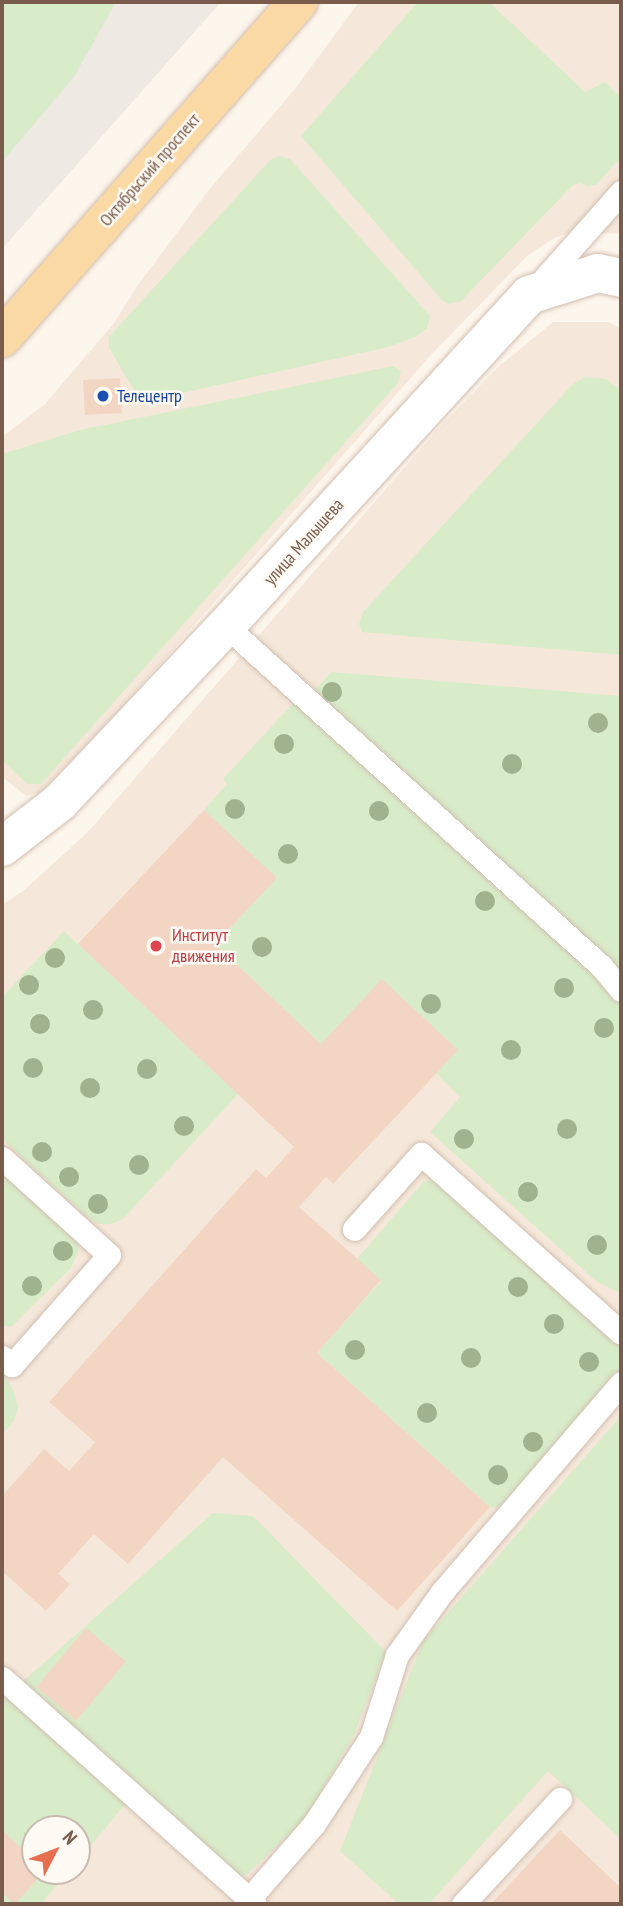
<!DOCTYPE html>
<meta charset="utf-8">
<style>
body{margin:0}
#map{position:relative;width:623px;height:1906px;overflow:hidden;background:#fdf6ec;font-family:"PT Sans Narrow",sans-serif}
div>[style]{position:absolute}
.residential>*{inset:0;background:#f5e8da}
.industrial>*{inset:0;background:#efe9e4}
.green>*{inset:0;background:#d8ecc9}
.building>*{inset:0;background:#f3d5c3;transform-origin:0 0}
.roads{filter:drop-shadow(0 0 2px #d1beb0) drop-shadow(0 0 2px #d1beb0)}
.service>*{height:23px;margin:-11.5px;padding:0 11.5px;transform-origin:11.5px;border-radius:11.5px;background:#fff}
.tertiary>*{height:38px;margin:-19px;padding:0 19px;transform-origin:19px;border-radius:19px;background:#fff}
.primary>*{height:38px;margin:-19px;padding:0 19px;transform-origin:19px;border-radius:19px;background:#fbd9a5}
.trees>*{width:20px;height:20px;margin:-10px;border-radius:50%;background:#a0b28e}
.dots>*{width:19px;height:19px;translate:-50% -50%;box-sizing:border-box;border:4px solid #fffaf3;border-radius:50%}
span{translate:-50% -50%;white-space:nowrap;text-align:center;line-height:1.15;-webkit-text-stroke:5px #fffaf3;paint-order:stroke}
.street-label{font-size:18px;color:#7a5c4d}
.transit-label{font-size:18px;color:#164399}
.left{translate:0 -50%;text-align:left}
.health-label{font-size:18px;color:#be3a42}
.frame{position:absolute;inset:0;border:4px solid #7a5c4d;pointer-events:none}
.north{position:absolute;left:21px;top:1815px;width:70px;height:70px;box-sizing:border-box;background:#fffaf3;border:2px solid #cabbb1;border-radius:50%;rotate:48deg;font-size:19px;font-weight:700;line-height:28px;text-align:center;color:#7a5c4d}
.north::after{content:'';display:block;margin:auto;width:24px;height:32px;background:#e76f51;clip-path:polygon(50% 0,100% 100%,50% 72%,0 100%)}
</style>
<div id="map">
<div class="residential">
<div style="clip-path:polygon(359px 2px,621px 2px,621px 234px,575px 231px,554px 238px,527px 256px,430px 356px,117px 713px,41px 792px,26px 796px,2px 777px,2px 437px,45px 404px,114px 323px,138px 285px,208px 191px,294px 90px)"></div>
<div style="clip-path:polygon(evenodd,553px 322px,609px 322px,621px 329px,621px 1904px,2px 1904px,2px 905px,23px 891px,88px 832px,437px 430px,497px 368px,553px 322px,35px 1829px,77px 1829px,77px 1871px,35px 1871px,35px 1829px)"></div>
</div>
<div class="industrial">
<div style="clip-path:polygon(2px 2px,221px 2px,2px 249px)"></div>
</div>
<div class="green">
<div style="clip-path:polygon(2px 2px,116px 2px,74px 77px,2px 162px)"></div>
<div style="clip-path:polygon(418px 2px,489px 2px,585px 92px,605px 82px,621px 98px,621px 157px,597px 184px,588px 187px,580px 183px,573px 185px,461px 301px,449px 304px,441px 299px,301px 136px)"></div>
<div style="clip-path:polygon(280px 156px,290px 159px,430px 316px,427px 328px,415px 337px,388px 347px,151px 400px,138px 397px,109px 348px,109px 337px,270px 160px)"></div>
<div style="clip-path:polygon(393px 366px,401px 371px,398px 383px,41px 784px,27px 784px,2px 760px,2px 454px,80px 430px)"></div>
<div style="clip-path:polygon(586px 377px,606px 379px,621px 390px,621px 655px,362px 632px,359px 624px,363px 612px,573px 384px)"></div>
<div style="clip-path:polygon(332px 672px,621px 696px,621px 970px,312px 692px)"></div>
<div style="clip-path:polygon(295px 701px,593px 974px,621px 1005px,621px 1293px,597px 1282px,430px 1132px,460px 1097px,436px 1073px,321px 1044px,215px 944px,276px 878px,204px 810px,227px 784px,223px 779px)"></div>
<div style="clip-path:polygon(64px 931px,238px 1094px,123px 1219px,112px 1224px,99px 1224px,88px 1218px,2px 1139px,2px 997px)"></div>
<div style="clip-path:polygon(2px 1172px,77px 1241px,79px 1250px,71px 1268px,11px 1327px,2px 1325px)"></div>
<div style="clip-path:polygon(431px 1180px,437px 1181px,621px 1345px,621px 1368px,504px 1505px,497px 1507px,490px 1507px,317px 1353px,381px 1281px,357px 1259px,424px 1181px)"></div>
<div style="clip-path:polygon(2px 1370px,13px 1390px,18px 1407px,14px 1421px,2px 1434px)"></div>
<div style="clip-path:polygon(621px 1416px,621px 1839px,548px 1771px,429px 1904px,399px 1904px,340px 1851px,423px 1641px)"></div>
<div style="clip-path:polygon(213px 1513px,253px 1516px,386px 1652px,354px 1735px,303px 1822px,242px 1879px,138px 1789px,77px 1862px,77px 1829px,35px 1829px,35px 1871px,69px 1871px,41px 1904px,2px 1904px,2px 1700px)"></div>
</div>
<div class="building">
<div style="left:120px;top:378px;width:35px;height:37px;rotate:87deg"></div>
<div style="clip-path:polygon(204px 810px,277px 878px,215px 944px,321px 1044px,382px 979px,458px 1050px,333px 1184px,326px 1177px,299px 1207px,381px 1280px,317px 1353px,490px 1507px,397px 1611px,223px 1457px,128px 1564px,94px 1534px,58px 1574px,70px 1584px,46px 1611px,2px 1571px,2px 1496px,44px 1449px,69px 1471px,95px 1442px,49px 1402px,256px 1169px,266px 1178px,294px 1147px,78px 944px)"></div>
<div style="left:86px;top:1628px;width:52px;height:77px;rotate:40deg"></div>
<div style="clip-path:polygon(2px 1830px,35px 1861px,35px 1871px,45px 1871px,15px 1904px,2px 1893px)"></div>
<div style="clip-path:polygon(560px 1830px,621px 1888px,621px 1904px,491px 1904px)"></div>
</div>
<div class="roads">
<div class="service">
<div style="left:535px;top:289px;width:130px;rotate:-48.4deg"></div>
<div style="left:226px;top:626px;width:506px;rotate:42.2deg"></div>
<div style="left:601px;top:966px;width:31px;rotate:50deg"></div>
<div style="left:2px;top:1158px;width:144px;rotate:42.2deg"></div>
<div style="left:109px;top:1255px;width:147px;rotate:131.4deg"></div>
<div style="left:12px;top:1365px;width:13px;rotate:-141deg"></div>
<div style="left:354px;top:1229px;width:101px;rotate:-48.2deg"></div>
<div style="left:421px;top:1154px;width:268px;rotate:41.8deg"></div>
<div style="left:2px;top:1678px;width:339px;rotate:41.8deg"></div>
<div style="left:249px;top:1899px;width:99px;rotate:-49.1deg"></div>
<div style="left:314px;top:1824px;width:104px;rotate:-56.8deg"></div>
<div style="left:371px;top:1737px;width:86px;rotate:-72.4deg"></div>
<div style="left:397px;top:1655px;width:77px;rotate:-54.5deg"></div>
<div style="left:442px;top:1592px;width:275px;rotate:-49.4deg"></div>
<div style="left:463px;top:1904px;width:143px;rotate:-47.3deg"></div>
</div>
<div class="tertiary">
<div style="left:2px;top:847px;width:73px;rotate:-37.8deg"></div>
<div style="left:60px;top:802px;width:242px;rotate:-46.7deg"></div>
<div style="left:226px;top:626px;width:449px;rotate:-47.5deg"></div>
<div style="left:529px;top:295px;width:72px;rotate:-17.7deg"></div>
<div style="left:598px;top:273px;width:24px;rotate:12deg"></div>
</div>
<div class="primary">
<div style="left:2px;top:338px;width:448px;rotate:-48.6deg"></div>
</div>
</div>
<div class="trees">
<div style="left:332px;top:692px"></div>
<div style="left:598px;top:723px"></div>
<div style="left:284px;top:744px"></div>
<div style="left:512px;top:764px"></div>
<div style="left:235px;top:809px"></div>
<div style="left:379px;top:811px"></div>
<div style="left:288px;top:854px"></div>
<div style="left:485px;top:901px"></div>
<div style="left:262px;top:947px"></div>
<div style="left:55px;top:958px"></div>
<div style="left:29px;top:985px"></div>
<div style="left:564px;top:988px"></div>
<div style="left:431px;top:1004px"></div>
<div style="left:93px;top:1010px"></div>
<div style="left:40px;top:1024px"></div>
<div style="left:604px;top:1028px"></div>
<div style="left:511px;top:1050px"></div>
<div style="left:33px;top:1068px"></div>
<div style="left:147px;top:1069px"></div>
<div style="left:90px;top:1088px"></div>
<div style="left:184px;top:1126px"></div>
<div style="left:567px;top:1129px"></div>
<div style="left:464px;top:1139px"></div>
<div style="left:42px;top:1152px"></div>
<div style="left:139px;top:1165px"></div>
<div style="left:69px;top:1177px"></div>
<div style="left:528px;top:1192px"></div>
<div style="left:98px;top:1204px"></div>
<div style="left:597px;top:1245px"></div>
<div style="left:63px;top:1251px"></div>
<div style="left:32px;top:1286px"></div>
<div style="left:518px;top:1287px"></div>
<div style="left:554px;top:1324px"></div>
<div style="left:355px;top:1350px"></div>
<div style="left:471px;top:1358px"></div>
<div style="left:589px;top:1362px"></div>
<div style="left:427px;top:1413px"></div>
<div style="left:533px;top:1442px"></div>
<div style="left:498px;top:1475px"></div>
</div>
<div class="dots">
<div style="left:103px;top:396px;background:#1a4fb4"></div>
<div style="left:156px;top:946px;background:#e0444e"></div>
</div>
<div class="street-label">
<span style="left:150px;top:170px;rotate:-49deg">Октябрьский проспект</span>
<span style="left:304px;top:542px;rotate:-48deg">улица Малышева</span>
</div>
<div class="transit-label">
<span class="left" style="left:117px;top:396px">Телецентр</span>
</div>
<div class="health-label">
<span class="left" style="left:172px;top:946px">Институт<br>движения</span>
</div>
<div class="frame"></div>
<div class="north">N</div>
</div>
